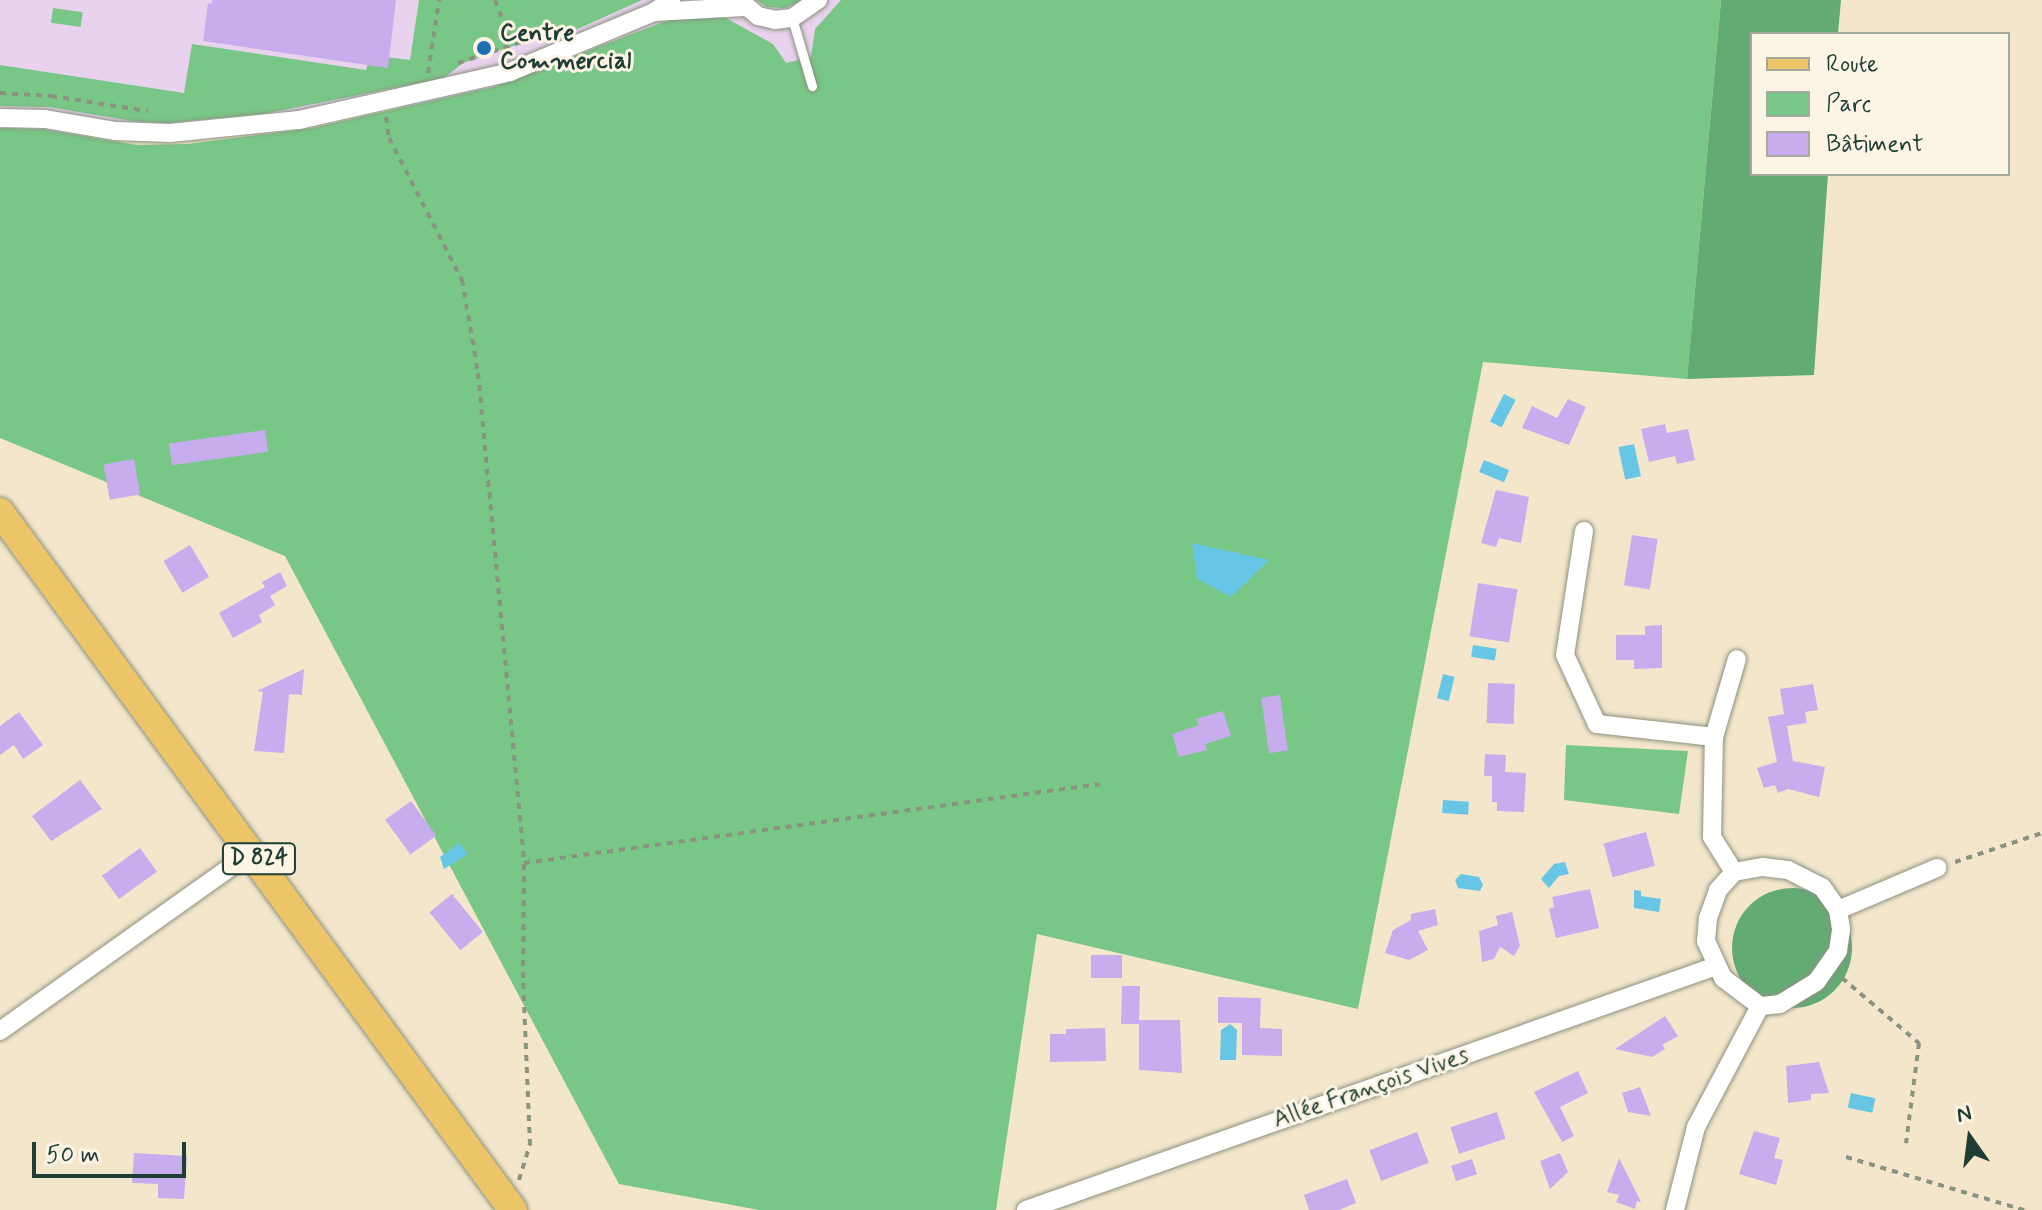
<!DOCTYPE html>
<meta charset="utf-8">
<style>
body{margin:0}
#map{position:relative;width:2042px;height:1210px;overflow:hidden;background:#f4e6cb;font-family:Mynerve,sans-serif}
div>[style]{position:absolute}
.built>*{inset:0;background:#e9d2ed}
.green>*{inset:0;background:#78c786;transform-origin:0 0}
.forest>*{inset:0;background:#62ac73}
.round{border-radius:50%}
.water>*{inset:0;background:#67c5e5;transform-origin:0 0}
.building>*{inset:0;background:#c8adee;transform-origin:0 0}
.path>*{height:4px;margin-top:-2px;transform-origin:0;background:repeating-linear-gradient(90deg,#8a9280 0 6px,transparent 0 12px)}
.roads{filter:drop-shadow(0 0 2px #8a9280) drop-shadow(0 0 2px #8a9280)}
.service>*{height:9px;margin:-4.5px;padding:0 4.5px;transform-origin:4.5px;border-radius:4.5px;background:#fff}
.minor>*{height:18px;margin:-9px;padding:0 9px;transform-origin:9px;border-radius:9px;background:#fff}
.primary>*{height:28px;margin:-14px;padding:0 14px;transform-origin:14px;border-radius:14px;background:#edc569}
.dots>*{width:22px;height:22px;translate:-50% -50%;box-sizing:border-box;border:4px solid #fcf5e5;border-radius:50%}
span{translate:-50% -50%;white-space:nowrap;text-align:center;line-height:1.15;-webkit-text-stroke:6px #fcf5e5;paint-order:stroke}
.shield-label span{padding:2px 6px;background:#fcf5e5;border:2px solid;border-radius:6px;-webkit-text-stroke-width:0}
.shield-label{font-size:22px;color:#1f3d34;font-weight:700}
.poi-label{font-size:24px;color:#1f3d34;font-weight:700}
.left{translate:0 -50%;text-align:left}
.street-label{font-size:24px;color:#1f3d34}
.legend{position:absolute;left:1750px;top:32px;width:260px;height:144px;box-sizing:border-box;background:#fcf5e5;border:2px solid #a4ab9e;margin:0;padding:10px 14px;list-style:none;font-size:24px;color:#1f3d34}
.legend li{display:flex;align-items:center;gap:16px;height:40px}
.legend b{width:40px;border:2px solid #a4ab9e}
.north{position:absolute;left:1930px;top:1098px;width:80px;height:80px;-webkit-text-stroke:6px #fcf5e5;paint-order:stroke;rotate:346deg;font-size:22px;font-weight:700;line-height:32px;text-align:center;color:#1f3d34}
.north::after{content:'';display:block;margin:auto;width:28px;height:36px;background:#1f3d34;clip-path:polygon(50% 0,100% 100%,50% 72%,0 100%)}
.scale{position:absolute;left:32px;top:1142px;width:154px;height:36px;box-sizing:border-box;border:4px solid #1f3d34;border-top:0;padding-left:10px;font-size:24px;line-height:28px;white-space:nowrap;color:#1f3d34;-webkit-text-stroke:6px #fcf5e5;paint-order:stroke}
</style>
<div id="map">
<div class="built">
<div style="clip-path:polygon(0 0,901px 0,803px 74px,0 141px)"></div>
</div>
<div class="green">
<div style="clip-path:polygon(419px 0,642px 0,562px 36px,537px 38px,463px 63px,444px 78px,263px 114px,166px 123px,132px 121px,49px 107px,0 106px,0 65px,184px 93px,192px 44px,366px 70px,370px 55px,410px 60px)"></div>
<div style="clip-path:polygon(756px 0,804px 0,785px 8px,767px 7px)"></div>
<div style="clip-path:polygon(841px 0,1721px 0,1687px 379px,1483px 362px,1358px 1009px,1037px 934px,996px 1210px,759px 1210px,619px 1184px,285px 556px,0 438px,0 128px,41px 129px,137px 145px,188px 144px,312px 128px,493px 87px,682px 15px,724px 17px,773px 44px,786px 63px,811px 57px,815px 29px)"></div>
<div style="left:53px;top:8px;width:30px;height:15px;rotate:8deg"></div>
<div style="clip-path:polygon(1566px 745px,1688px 751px,1679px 814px,1564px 800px)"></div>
</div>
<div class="forest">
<div style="clip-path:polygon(1721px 0,1841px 0,1838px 34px,1752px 34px,1752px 174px,1828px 174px,1814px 375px,1687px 379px)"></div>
<div class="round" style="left:1732px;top:888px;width:120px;height:120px"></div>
</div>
<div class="water">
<div style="left:1504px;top:394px;width:13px;height:31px;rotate:27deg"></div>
<div style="left:1634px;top:444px;width:33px;height:16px;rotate:78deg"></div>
<div style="left:1484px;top:460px;width:27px;height:13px;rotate:22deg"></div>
<div style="clip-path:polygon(1192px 543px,1269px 560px,1231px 597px,1197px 579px)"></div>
<div style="left:1473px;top:645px;width:24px;height:12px;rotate:9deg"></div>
<div style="left:1443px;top:674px;width:12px;height:25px;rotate:14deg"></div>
<div style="left:1443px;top:800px;width:26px;height:13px;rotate:4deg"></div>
<div style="clip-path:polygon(459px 843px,468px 854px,444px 869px,440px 857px)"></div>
<div style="clip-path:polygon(1565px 862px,1569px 874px,1559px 876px,1549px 888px,1541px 879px,1554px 864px)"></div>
<div style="clip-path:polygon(1461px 874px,1479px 877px,1483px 885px,1480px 891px,1458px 888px,1455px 880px)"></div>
<div style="clip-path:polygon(1634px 890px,1641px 891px,1641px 896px,1661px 899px,1659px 912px,1634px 908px)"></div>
<div style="clip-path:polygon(1230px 1024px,1237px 1030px,1236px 1060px,1220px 1060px,1221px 1030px)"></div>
<div style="left:1851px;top:1093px;width:25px;height:15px;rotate:12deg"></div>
</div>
<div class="building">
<div style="clip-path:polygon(212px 0,396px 0,388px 68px,203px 41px,208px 3px,212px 4px)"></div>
<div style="clip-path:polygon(1568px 399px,1586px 407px,1569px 445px,1522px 428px,1532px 406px,1557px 418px)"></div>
<div style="clip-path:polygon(1665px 424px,1667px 433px,1688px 429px,1695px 460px,1677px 464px,1675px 456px,1649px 462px,1641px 429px)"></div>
<div style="left:265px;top:430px;width:22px;height:97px;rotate:82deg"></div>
<div style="left:134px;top:459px;width:36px;height:31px;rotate:80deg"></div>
<div style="clip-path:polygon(1496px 490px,1529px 497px,1521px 543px,1499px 538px,1496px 547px,1481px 543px)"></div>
<div style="left:1632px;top:535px;width:26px;height:51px;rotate:9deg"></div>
<div style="left:190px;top:545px;width:37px;height:31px;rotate:59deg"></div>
<div style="clip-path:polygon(280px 572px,287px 586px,270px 596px,275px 605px,259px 615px,262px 622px,233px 638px,219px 613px,265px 587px,262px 582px)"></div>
<div style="left:1478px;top:583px;width:40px;height:54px;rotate:9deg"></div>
<div style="clip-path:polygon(1662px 625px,1662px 668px,1634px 669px,1634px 660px,1616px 660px,1616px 635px,1645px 635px,1645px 626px)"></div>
<div style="clip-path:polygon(304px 669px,302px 695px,289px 694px,284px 753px,254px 751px,263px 692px,257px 691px)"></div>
<div style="left:1488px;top:683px;width:27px;height:40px;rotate:2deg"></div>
<div style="clip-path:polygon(1813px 684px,1818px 710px,1805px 712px,1807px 723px,1787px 726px,1793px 761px,1825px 767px,1819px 797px,1788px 789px,1778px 793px,1775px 785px,1764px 788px,1757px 768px,1777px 762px,1768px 717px,1784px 714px,1780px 689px)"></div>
<div style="left:1280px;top:695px;width:56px;height:19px;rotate:82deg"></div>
<div style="clip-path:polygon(1223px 711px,1231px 736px,1205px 744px,1207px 750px,1179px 757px,1172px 734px,1199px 725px,1196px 719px)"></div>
<div style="clip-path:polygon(19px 712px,43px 745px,23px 759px,14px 745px,0 755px,0 726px)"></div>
<div style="clip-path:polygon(1485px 754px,1506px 755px,1505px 772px,1526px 773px,1524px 812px,1497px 811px,1497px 802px,1492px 802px,1492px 776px,1484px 776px)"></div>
<div style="clip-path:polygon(80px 780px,102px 809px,51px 841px,32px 816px)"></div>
<div style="left:411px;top:801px;width:43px;height:32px;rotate:54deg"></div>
<div style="left:1646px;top:832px;width:35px;height:44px;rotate:75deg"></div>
<div style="left:140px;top:848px;width:29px;height:47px;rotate:54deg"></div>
<div style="clip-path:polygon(1590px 889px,1599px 928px,1556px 938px,1549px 909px,1554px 907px,1552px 897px)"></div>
<div style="left:452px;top:894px;width:49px;height:29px;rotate:51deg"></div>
<div style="clip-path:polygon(1435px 909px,1438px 925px,1418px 931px,1428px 950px,1409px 960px,1385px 953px,1393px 930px,1411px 920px,1411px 914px)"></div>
<div style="clip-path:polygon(1512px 912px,1520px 946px,1514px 956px,1500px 947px,1494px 959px,1482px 962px,1479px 931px,1498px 925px,1496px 916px)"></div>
<div style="left:1091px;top:955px;width:31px;height:23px"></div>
<div style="clip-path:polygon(1122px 986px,1140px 986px,1139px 1020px,1180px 1020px,1182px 1073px,1139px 1070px,1139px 1024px,1121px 1024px)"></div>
<div style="clip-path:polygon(1218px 997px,1261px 998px,1260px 1028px,1282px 1029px,1282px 1056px,1242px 1055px,1242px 1023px,1218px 1023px)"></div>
<div style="clip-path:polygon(1665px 1016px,1678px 1036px,1662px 1045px,1665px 1049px,1652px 1057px,1615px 1049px)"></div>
<div style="clip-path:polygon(1105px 1028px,1106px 1061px,1050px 1062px,1050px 1034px,1066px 1034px,1066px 1029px)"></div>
<div style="clip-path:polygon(1819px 1062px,1829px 1093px,1811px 1094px,1811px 1100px,1788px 1103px,1786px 1066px)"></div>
<div style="clip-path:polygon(1578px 1071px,1588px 1093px,1560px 1107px,1574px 1136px,1562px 1142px,1534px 1092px)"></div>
<div style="clip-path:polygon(1640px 1087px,1651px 1116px,1628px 1112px,1622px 1093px)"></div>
<div style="left:1497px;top:1112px;width:28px;height:49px;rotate:72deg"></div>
<div style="clip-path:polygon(1754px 1131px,1780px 1138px,1774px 1158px,1783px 1160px,1776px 1185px,1739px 1174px)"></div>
<div style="left:1417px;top:1132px;width:33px;height:51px;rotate:69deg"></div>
<div style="clip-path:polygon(134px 1153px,187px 1156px,184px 1199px,158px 1198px,158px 1184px,132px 1183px)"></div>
<div style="clip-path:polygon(1560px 1153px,1568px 1172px,1550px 1189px,1540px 1161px)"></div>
<div style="clip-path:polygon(1619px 1158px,1641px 1202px,1637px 1201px,1635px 1209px,1616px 1202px,1619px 1195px,1607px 1192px)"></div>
<div style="left:1472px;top:1159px;width:16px;height:22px;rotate:72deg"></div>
<div style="clip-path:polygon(1347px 1179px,1356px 1203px,1339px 1210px,1309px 1210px,1304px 1195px)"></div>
</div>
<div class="path">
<div style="left:495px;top:0;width:47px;rotate:68.9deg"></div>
<div style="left:458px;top:63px;width:99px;rotate:-18.3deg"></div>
<div style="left:428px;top:73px;width:74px;rotate:-81.4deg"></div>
<div style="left:0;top:93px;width:51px;rotate:3.4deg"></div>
<div style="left:51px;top:96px;width:98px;rotate:8.8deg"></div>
<div style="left:386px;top:117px;width:21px;rotate:82deg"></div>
<div style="left:389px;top:138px;width:160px;rotate:62.8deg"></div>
<div style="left:462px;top:280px;width:94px;rotate:80.2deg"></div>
<div style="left:478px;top:373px;width:491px;rotate:84.6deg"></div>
<div style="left:1955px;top:862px;width:92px;rotate:-18.4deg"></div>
<div style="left:1842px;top:978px;width:101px;rotate:40.2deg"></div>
<div style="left:1919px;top:1043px;width:101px;rotate:97.4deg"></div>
<div style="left:1846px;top:1157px;width:186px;rotate:16.6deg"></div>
<div style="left:519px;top:1180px;width:37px;rotate:-73deg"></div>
<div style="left:530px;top:1145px;width:167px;rotate:-92.4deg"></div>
<div style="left:523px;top:978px;width:115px;rotate:-89.5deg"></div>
<div style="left:524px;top:863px;width:581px;rotate:-7.81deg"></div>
</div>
<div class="roads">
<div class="service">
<div style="left:792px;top:18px;width:71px;rotate:73.6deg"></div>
</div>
<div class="minor">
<div style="left:739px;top:0;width:25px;rotate:40deg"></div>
<div style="left:758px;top:16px;width:17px;rotate:13deg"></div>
<div style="left:775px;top:20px;width:17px;rotate:-7deg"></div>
<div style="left:792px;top:18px;width:32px;rotate:-35deg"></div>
<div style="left:654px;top:12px;width:90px;rotate:-3.2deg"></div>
<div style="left:0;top:118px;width:45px;rotate:1.3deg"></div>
<div style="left:45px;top:119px;width:72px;rotate:9.6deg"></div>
<div style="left:116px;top:131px;width:54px;rotate:2.1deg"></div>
<div style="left:170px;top:133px;width:130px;rotate:-5.8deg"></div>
<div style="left:299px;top:120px;width:216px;rotate:-12.8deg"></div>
<div style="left:510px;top:72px;width:156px;rotate:-22.6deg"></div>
<div style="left:654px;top:12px;width:21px;rotate:-35deg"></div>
<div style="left:1584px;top:531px;width:125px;rotate:98.7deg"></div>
<div style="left:1565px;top:655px;width:76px;rotate:65.1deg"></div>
<div style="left:1597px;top:724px;width:118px;rotate:6.3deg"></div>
<div style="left:1763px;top:867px;width:25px;rotate:7deg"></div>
<div style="left:1788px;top:870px;width:38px;rotate:27deg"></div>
<div style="left:1822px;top:887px;width:28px;rotate:55deg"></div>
<div style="left:1838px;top:910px;width:20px;rotate:81deg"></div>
<div style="left:1841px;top:930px;width:21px;rotate:98deg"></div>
<div style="left:1838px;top:951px;width:38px;rotate:125deg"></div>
<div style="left:1816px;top:982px;width:42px;rotate:148.6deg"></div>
<div style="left:1780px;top:1004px;width:20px;rotate:174deg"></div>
<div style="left:1760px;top:1006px;width:46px;rotate:-142.9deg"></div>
<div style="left:1723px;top:978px;width:41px;rotate:-114.7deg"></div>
<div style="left:1706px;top:941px;width:23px;rotate:-85deg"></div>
<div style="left:1708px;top:918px;width:30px;rotate:-70deg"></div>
<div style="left:1718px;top:890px;width:24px;rotate:-48deg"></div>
<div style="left:1734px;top:872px;width:29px;rotate:-10deg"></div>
<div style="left:1734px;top:872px;width:41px;rotate:-122.2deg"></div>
<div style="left:1712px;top:837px;width:100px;rotate:-88.9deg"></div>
<div style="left:1714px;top:737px;width:81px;rotate:-73.6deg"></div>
<div style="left:1838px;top:910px;width:108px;rotate:-23deg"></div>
<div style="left:0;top:1031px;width:310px;rotate:-35.4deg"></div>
<div style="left:1026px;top:1210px;width:732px;rotate:-19.47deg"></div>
<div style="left:1675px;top:1210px;width:86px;rotate:-75.8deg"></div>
<div style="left:1696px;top:1127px;width:137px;rotate:-62.1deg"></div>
</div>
<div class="primary">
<div style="left:0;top:512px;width:866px;rotate:53.69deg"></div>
</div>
</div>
<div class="dots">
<div style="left:484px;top:48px;background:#1f6fb2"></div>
</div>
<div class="shield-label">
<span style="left:259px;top:859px">D 824</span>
</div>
<div class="poi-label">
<span class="left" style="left:500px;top:48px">Centre<br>Commercial</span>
</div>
<div class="street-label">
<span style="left:1371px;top:1088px;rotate:-19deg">Allée François Vives</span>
</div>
<ul class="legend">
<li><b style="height:10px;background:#edc569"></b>Route</li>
<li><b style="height:22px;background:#78c786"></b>Parc</li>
<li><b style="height:22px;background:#c8adee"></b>Bâtiment</li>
</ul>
<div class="north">N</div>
<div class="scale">50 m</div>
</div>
